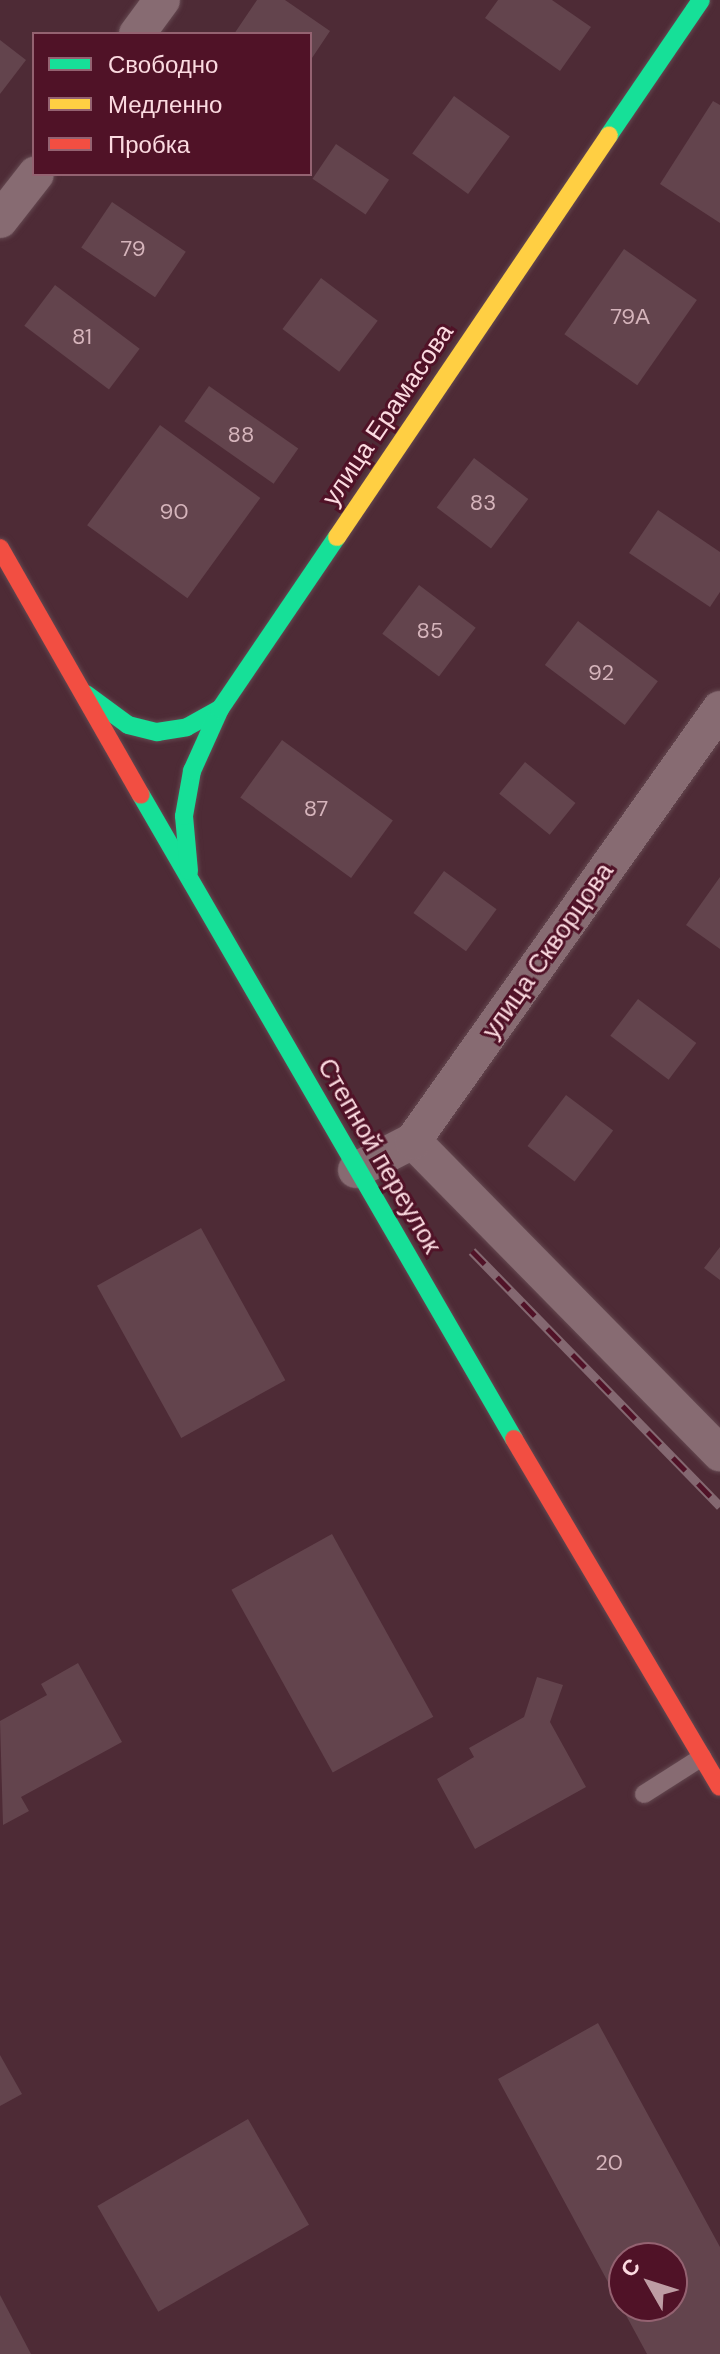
<!DOCTYPE html>
<meta charset="utf-8">
<style>
body{margin:0}
#map{position:relative;width:720px;height:2354px;overflow:hidden;background:#4e2b36;font-family:"DM Sans",sans-serif}
div>[style]{position:absolute}
.building>*{inset:0;background:#63444d;transform-origin:0 0}
.roads{filter:drop-shadow(0 0 2px #644850) drop-shadow(0 0 2px #644850)}
.lane>*{height:18px;margin:-9px;padding:0 9px;transform-origin:9px;border-radius:9px;background:#876b72}
.street>*{height:36px;margin:-18px;padding:0 18px;transform-origin:18px;border-radius:18px;background:#876b72}
.fast>*{height:18px;margin:-9px;padding:0 9px;transform-origin:9px;border-radius:9px;background:#16e098}
.slow>*{height:18px;margin:-9px;padding:0 9px;transform-origin:9px;border-radius:9px;background:#ffcf43}
.jam>*{height:18px;margin:-9px;padding:0 9px;transform-origin:9px;border-radius:9px;background:#f24e42}
.rail>*{height:9px;margin-top:-4.5px;transform-origin:0;background:repeating-linear-gradient(90deg,#501227 0 18px,#846871 0 36px);box-sizing:border-box;border-block:2px solid #846871}
span{translate:-50% -50%;white-space:nowrap;text-align:center;line-height:1.15;-webkit-text-stroke:6px #501227;paint-order:stroke}
.number-label{font-size:22px;color:#d5b4bb}
.number-label span{-webkit-text-stroke-width:0}
.street-label{font-size:26px;color:#fbdae0}
.legend{position:absolute;left:32px;top:32px;width:280px;height:144px;box-sizing:border-box;background:#501227;border:2px solid #946271;margin:0;padding:10px 14px;list-style:none;font-size:24px;color:#fbdae0}
.legend li{display:flex;align-items:center;gap:16px;height:40px}
.legend b{width:40px;border:2px solid #946271}
.north{position:absolute;left:608px;top:2242px;width:80px;height:80px;box-sizing:border-box;background:#501227;border:2px solid #946271;border-radius:50%;rotate:309deg;font-size:22px;font-weight:700;line-height:32px;text-align:center;color:#fbdae0}
.north::after{content:'';display:block;margin:auto;width:28px;height:36px;background:#be9da4;clip-path:polygon(50% 0,100% 100%,50% 72%,0 100%)}
</style>
<div id="map">
<div class="building">
<div style="clip-path:polygon(257px 0,285px 0,330px 31px,310px 61px,310px 34px,234px 34px)"></div>
<div style="clip-path:polygon(498px 0,552px 0,591px 27px,560px 71px,485px 18px)"></div>
<div style="clip-path:polygon(0 40px,26px 60px,0 94px)"></div>
<div style="left:454px;top:96px;width:69px;height:71px;rotate:36deg"></div>
<div style="clip-path:polygon(713px 101px,720px 105px,720px 223px,660px 184px)"></div>
<div style="left:336px;top:144px;width:64px;height:42px;rotate:34deg"></div>
<div style="left:112px;top:202px;width:89px;height:55px;rotate:34deg"></div>
<div style="left:624px;top:249px;width:89px;height:104px;rotate:35deg"></div>
<div style="left:321px;top:278px;width:71px;height:64px;rotate:37deg"></div>
<div style="left:55px;top:285px;width:106px;height:51px;rotate:37deg"></div>
<div style="left:209px;top:386px;width:109px;height:43px;rotate:35deg"></div>
<div style="left:160px;top:425px;width:124px;height:124px;rotate:36deg"></div>
<div style="left:474px;top:458px;width:68px;height:62px;rotate:37deg"></div>
<div style="clip-path:polygon(658px 510px,720px 552px,720px 592px,710px 607px,629px 553px)"></div>
<div style="left:419px;top:585px;width:71px;height:61px;rotate:37deg"></div>
<div style="left:578px;top:621px;width:100px;height:55px;rotate:37deg"></div>
<div style="left:282px;top:740px;width:137px;height:71px;rotate:36deg"></div>
<div style="left:525px;top:762px;width:65px;height:41px;rotate:39deg"></div>
<div style="left:444px;top:871px;width:65px;height:52px;rotate:36deg"></div>
<div style="clip-path:polygon(720px 877px,720px 949px,686px 925px)"></div>
<div style="left:638px;top:999px;width:73px;height:46px;rotate:37deg"></div>
<div style="left:566px;top:1095px;width:59px;height:64px;rotate:37deg"></div>
<div style="left:201px;top:1228px;width:174px;height:119px;rotate:61deg"></div>
<div style="clip-path:polygon(720px 1247px,720px 1280px,704px 1268px)"></div>
<div style="left:332px;top:1534px;width:209px;height:115px;rotate:61deg"></div>
<div style="clip-path:polygon(78px 1663px,122px 1742px,21px 1797px,29px 1811px,3px 1825px,0 1721px,47px 1695px,41px 1684px)"></div>
<div style="clip-path:polygon(537px 1677px,563px 1685px,550px 1722px,586px 1787px,475px 1849px,437px 1779px,474px 1757px,469px 1748px,524px 1717px)"></div>
<div style="clip-path:polygon(evenodd,598px 2023px,720px 2247px,720px 2354px,647px 2354px,498px 2079px,598px 2023px,624px 2258px,672px 2258px,672px 2306px,624px 2306px,624px 2258px)"></div>
<div style="clip-path:polygon(0 2055px,22px 2094px,0 2106px)"></div>
<div style="left:248px;top:2119px;width:122px;height:174px;rotate:60deg"></div>
<div style="clip-path:polygon(0 2295px,31px 2354px,0 2354px)"></div>
</div>
<div class="roads">
<div class="lane">
<div style="left:644px;top:1794px;width:69px;rotate:-32.5deg"></div>
</div>
<div class="street">
<div style="left:137px;top:34px;width:42px;rotate:-53.7deg"></div>
<div style="left:0;top:220px;width:58px;rotate:-52deg"></div>
<div style="left:413px;top:1141px;width:438px;rotate:45.5deg"></div>
<div style="left:356px;top:1170px;width:64px;rotate:-27deg"></div>
<div style="left:413px;top:1141px;width:530px;rotate:-54.6deg"></div>
</div>
<div class="fast">
<div style="left:609px;top:135px;width:163px;rotate:-55.7deg"></div>
<div style="left:86px;top:694px;width:52px;rotate:36.4deg"></div>
<div style="left:128px;top:725px;width:30px;rotate:14deg"></div>
<div style="left:157px;top:732px;width:30px;rotate:-9deg"></div>
<div style="left:187px;top:727px;width:38px;rotate:-29deg"></div>
<div style="left:141px;top:795px;width:744px;rotate:59.92deg"></div>
<div style="left:189px;top:871px;width:55px;rotate:-95.2deg"></div>
<div style="left:184px;top:816px;width:46px;rotate:-79.9deg"></div>
<div style="left:192px;top:771px;width:68px;rotate:-65.7deg"></div>
<div style="left:220px;top:709px;width:208px;rotate:-55.8deg"></div>
</div>
<div class="slow">
<div style="left:337px;top:537px;width:485px;rotate:-55.9deg"></div>
</div>
<div class="jam">
<div style="left:0;top:548px;width:284px;rotate:60.3deg"></div>
<div style="left:514px;top:1439px;width:404px;rotate:59.4deg"></div>
</div>
</div>
<div class="rail">
<div style="left:472px;top:1251px;width:356px;rotate:45.8deg"></div>
</div>
<div class="number-label">
<span style="left:133px;top:249px">79</span>
<span style="left:630px;top:317px">79А</span>
<span style="left:82px;top:337px">81</span>
<span style="left:241px;top:435px">88</span>
<span style="left:483px;top:503px">83</span>
<span style="left:174px;top:512px">90</span>
<span style="left:430px;top:631px">85</span>
<span style="left:601px;top:673px">92</span>
<span style="left:316px;top:809px">87</span>
<span style="left:609px;top:2163px">20</span>
</div>
<div class="street-label">
<span style="left:388px;top:415px;rotate:-56deg">улица Ерамасова</span>
<span style="left:548px;top:951px;rotate:-55deg">улица Скворцова</span>
<span style="left:379px;top:1156px;rotate:60deg">Степной переулок</span>
</div>
<ul class="legend">
<li><b style="height:10px;background:#16e098"></b>Свободно</li>
<li><b style="height:10px;background:#ffcf43"></b>Медленно</li>
<li><b style="height:10px;background:#f24e42"></b>Пробка</li>
</ul>
<div class="north">С</div>
</div>
